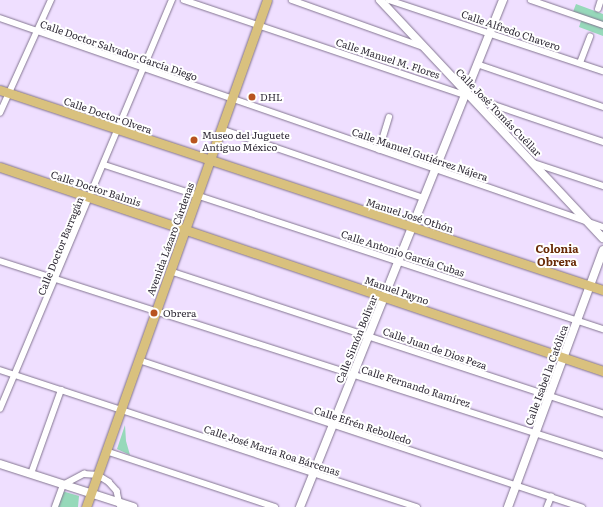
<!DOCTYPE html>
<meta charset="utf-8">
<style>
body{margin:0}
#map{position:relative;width:603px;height:507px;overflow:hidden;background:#efdfff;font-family:Literata,serif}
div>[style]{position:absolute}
.green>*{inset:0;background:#96d9ba}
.roads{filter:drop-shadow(0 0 1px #837591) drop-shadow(0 0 1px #837591)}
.street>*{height:5.5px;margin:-2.75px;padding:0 2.75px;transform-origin:2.75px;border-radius:2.75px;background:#fff}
.secondary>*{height:8px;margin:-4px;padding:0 4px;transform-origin:4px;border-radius:4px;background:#fff}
.primary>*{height:9px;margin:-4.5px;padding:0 4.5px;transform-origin:4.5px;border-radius:4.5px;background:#d9c17e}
.dots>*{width:11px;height:11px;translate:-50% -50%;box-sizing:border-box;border:2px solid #fff;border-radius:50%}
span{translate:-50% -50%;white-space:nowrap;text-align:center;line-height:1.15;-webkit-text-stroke:4px #fff;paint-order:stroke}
.street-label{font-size:10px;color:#302b37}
.poi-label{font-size:10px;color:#302b37}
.left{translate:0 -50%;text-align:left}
.neighbourhood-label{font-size:11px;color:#692b07;font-weight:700}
</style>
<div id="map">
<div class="green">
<div style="clip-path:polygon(576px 4px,603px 14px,603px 36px,579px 27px,581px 21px,571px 17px)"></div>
<div style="clip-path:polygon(125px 425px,126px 441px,130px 455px,117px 449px)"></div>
<div style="clip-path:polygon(62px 491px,79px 496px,78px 507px,58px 507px)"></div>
</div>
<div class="roads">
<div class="street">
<div style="left:184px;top:0;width:442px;rotate:18.7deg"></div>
<div style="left:292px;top:0;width:139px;rotate:19.7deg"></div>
<div style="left:389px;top:0;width:225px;rotate:18.4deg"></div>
<div style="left:531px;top:0;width:76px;rotate:19.1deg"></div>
<div style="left:598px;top:9px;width:9px;rotate:-72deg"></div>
<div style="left:0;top:18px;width:638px;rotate:19.12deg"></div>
<div style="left:580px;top:63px;width:28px;rotate:-69deg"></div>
<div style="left:477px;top:64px;width:133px;rotate:18.8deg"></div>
<div style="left:0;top:113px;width:124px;rotate:-65.7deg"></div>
<div style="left:221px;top:129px;width:214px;rotate:18.8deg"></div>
<div style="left:379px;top:150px;width:34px;rotate:-73deg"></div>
<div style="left:534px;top:163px;width:73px;rotate:18.4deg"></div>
<div style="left:105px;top:165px;width:524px;rotate:18.23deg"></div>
<div style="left:0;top:261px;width:633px;rotate:17.83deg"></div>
<div style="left:170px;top:271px;width:456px;rotate:18.2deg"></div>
<div style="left:139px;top:360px;width:467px;rotate:18.4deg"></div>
<div style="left:0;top:370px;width:439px;rotate:18.2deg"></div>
<div style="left:0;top:409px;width:444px;rotate:-67.2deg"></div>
<div style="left:106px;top:451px;width:178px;rotate:18.3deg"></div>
<div style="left:31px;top:474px;width:89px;rotate:-70.3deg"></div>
<div style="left:55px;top:507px;width:23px;rotate:-70deg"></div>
<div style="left:63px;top:485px;width:24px;rotate:-28deg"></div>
<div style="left:84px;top:474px;width:14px;rotate:4deg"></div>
<div style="left:98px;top:475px;width:13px;rotate:32deg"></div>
<div style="left:109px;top:482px;width:12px;rotate:48deg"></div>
<div style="left:117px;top:491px;width:14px;rotate:78deg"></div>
<div style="left:547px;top:507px;width:11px;rotate:-68deg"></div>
</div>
<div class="secondary">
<div style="left:380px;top:0;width:326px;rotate:46.9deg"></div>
<div style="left:0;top:464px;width:140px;rotate:17.9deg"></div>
<div style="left:300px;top:507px;width:546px;rotate:-68.18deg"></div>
<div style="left:508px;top:507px;width:274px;rotate:-69.7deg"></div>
</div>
<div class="primary">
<div style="left:0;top:90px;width:635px;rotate:18.35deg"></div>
<div style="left:0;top:167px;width:637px;rotate:18.69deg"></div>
<div style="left:86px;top:507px;width:538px;rotate:-70.35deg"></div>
</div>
</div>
<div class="dots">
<div style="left:252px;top:97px;background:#b85420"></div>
<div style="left:194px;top:140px;background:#b85420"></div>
<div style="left:154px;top:313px;background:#b85420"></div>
</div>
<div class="street-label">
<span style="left:511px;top:30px;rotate:19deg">Calle Alfredo Chavero</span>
<span style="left:119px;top:50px;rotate:19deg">Calle Doctor Salvador García Diego</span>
<span style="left:388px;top:58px;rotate:18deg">Calle Manuel M. Flores</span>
<span style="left:499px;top:112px;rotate:46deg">Calle José Tomás Cuéllar</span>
<span style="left:108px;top:115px;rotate:19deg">Calle Doctor Olvera</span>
<span style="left:420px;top:154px;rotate:19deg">Calle Manuel Gutiérrez Nájera</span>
<span style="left:96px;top:188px;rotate:18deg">Calle Doctor Balmis</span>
<span style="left:410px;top:215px;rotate:18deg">Manuel José Othón</span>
<span style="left:170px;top:239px;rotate:-70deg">Avenida Lázaro Cárdenas</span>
<span style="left:60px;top:246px;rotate:-68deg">Calle Doctor Barragán</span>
<span style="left:403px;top:253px;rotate:18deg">Calle Antonio García Cubas</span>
<span style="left:397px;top:290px;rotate:19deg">Manuel Payno</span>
<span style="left:356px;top:339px;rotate:-68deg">Calle Simón Bolívar</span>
<span style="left:435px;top:348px;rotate:19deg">Calle Juan de Dios Peza</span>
<span style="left:546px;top:375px;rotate:-70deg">Calle Isabel la Católica</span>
<span style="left:416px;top:386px;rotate:18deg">Calle Fernando Ramírez</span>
<span style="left:363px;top:425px;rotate:18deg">Calle Efrén Rebolledo</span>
<span style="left:272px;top:450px;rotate:18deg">Calle José María Roa Bárcenas</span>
</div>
<div class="poi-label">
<span class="left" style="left:260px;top:97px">DHL</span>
<span class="left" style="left:202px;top:140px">Museo del Juguete<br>Antiguo México</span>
<span class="left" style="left:163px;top:313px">Obrera</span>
</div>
<div class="neighbourhood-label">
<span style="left:557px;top:255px">Colonia<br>Obrera</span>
</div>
</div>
